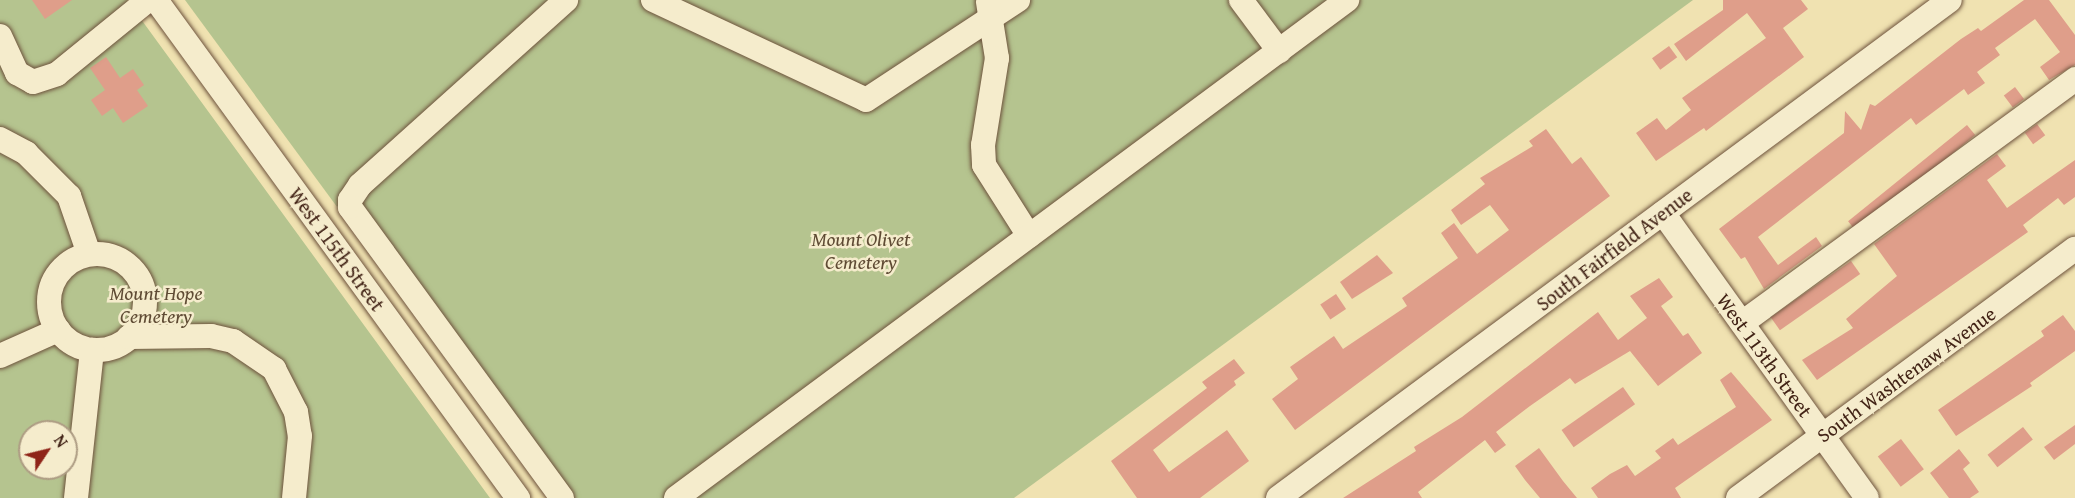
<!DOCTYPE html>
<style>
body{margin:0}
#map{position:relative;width:2075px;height:498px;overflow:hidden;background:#f0e2b1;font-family:"Gentium Book Plus",serif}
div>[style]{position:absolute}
.green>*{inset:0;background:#b5c48f}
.building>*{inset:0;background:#df9e8a;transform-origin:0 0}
.roads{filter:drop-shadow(0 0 2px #6e533d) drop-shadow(0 0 2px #6e533d)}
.minor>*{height:24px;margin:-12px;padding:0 12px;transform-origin:12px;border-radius:12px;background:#f5eccc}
.minor>.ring{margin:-12px;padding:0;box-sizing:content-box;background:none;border:24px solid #f5eccc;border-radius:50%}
span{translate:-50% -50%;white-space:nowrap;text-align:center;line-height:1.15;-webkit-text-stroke:5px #f5eccc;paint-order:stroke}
.park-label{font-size:20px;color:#5f4b34;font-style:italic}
.street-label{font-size:20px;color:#422316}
.north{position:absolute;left:18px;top:420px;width:60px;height:60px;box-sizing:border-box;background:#f5eccc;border:2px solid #ad9c83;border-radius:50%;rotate:55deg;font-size:16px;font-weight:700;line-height:24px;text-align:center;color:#422316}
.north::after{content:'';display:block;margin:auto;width:21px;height:27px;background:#8f2418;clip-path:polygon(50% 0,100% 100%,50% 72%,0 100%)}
</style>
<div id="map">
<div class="green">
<div style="clip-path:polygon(evenodd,0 0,127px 0,490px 498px,0 498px,0 0,30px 432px,66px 432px,66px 468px,30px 468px,30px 432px)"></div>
<div style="clip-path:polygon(185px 0,1693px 0,1014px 498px,551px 498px)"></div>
</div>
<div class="building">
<div style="clip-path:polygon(32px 0,72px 0,45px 19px)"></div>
<div style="clip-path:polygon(1723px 0,1801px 0,1808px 9px,1783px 28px,1804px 57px,1706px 131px,1704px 128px,1656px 161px,1636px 133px,1657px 118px,1666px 130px,1691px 110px,1682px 98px,1766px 38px,1747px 13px,1686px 61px,1674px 44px,1723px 10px)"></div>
<div style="clip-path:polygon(2024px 0,2049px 0,2075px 35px,2075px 65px,2049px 80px,2040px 67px,2060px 52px,2035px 19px,1995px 48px,2000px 55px,1977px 72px,1985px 83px,1968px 95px,1964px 89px,1916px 125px,1911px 118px,1758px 237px,1778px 265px,1816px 237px,1822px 246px,1764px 289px,1745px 257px,1741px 259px,1719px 229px,1844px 133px,1845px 111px,1861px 130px,1870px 104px,1875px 106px,1961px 39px,1978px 28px,1981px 31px)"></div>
<div style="left:1669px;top:46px;width:14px;height:21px;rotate:54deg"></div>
<div style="clip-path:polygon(106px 57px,120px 78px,133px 69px,144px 85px,137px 90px,148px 106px,123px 123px,113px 108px,102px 116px,91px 100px,105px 90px,90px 68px)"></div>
<div style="left:2015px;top:87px;width:15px;height:14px;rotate:53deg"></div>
<div style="left:2037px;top:124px;width:14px;height:15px;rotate:54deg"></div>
<div style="left:1967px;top:125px;width:13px;height:153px;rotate:51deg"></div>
<div style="clip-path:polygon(1546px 129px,1572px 164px,1581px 157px,1610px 196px,1295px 430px,1272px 399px,1298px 379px,1290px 367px,1334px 336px,1343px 349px,1407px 306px,1402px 298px,1458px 258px,1441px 233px,1454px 223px,1477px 254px,1509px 230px,1490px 205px,1461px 225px,1451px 210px,1485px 184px,1480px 178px,1533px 146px,1529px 141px)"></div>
<div style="clip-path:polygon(1997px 154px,2006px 166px,1987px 180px,2007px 208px,2075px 160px,2075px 197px,2064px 205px,2058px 198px,2023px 225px,2028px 232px,1817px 380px,1802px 360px,1853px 328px,1846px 319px,1897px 276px,1874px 244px)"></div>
<div style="clip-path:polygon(1377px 255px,1393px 273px,1352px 299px,1340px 282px)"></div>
<div style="left:1851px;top:261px;width:16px;height:98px;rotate:55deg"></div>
<div style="clip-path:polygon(1659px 278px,1673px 297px,1661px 306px,1683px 336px,1688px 333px,1702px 353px,1658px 386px,1630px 351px,1575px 384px,1570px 378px,1530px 406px,1496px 432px,1506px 445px,1495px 453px,1485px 440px,1418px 492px,1422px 498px,1343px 498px,1416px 451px,1414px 447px,1462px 417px,1598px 312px,1618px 340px,1647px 318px,1630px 296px)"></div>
<div style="left:1336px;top:294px;width:18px;height:19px;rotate:56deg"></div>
<div style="clip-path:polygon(2063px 315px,2075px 331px,2075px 351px,2030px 383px,2032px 386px,1956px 436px,1938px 410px,2044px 336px,2041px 331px)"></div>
<div style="clip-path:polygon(1234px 359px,1245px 373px,1234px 381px,1236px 385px,1153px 450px,1169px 472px,1227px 430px,1249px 461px,1200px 498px,1137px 498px,1111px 461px,1207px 388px,1202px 382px)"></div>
<div style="clip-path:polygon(1731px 372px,1772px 420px,1675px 488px,1681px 498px,1598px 498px,1591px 488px,1610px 474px,1627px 465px,1635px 476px,1661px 458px,1655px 451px,1673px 438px,1678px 445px,1736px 407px,1720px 380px)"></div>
<div style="left:1623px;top:387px;width:21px;height:75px;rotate:55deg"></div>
<div style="clip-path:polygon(2075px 425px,2075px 444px,2054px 460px,2044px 447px)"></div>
<div style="left:2023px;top:427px;width:16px;height:45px;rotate:52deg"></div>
<div style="left:1901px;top:439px;width:38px;height:29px;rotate:53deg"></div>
<div style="clip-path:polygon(1539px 448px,1563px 481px,1577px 498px,1540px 498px,1525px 480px,1515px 466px)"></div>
<div style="clip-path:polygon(1959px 449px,1970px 463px,1963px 469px,1979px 492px,1970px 498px,1949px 498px,1930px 473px)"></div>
</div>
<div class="roads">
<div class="minor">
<div style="left:156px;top:0;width:616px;rotate:53.99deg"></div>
<div style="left:653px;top:0;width:235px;rotate:25.1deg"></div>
<div style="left:866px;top:100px;width:182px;rotate:-33.3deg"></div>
<div style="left:1241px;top:0;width:64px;rotate:53.3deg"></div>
<div style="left:988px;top:2px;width:57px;rotate:80.9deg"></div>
<div style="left:997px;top:58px;width:88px;rotate:99.1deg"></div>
<div style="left:983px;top:145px;width:20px;rotate:87deg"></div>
<div style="left:984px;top:165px;width:84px;rotate:57.6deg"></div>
<div style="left:0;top:36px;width:41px;rotate:65.3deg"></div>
<div style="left:17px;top:73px;width:18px;rotate:29deg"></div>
<div style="left:33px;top:82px;width:25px;rotate:-18deg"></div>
<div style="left:57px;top:74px;width:117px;rotate:-39.1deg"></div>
<div style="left:0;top:139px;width:30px;rotate:28deg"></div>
<div style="left:26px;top:153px;width:61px;rotate:45deg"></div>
<div style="left:69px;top:196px;width:61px;rotate:71deg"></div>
<div style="left:1663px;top:213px;width:350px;rotate:54.4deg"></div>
<div class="ring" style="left:49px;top:254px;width:72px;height:72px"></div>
<div style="left:1742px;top:323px;width:413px;rotate:-36.2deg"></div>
<div style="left:129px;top:337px;width:82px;rotate:-0.7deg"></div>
<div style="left:211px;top:336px;width:23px;rotate:13deg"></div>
<div style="left:233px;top:341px;width:50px;rotate:34.3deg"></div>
<div style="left:274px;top:369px;width:48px;rotate:62.9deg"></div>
<div style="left:296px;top:412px;width:24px;rotate:81deg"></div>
<div style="left:300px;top:436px;width:62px;rotate:95.5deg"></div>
<div style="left:0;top:356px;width:64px;rotate:-24.1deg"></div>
<div style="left:76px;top:498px;width:149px;rotate:-83.8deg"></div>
<div style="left:562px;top:498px;width:360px;rotate:-126.1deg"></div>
<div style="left:350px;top:207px;width:7px;rotate:-90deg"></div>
<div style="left:350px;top:200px;width:18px;rotate:-56deg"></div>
<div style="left:360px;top:185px;width:277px;rotate:-41.9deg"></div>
<div style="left:676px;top:498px;width:836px;rotate:-36.58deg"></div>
<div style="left:1278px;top:498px;width:836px;rotate:-36.54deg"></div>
<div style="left:1738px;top:498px;width:419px;rotate:-36.5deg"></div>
</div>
</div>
<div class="park-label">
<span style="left:861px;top:250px">Mount Olivet<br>Cemetery</span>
<span style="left:156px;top:304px">Mount Hope<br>Cemetery</span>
</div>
<div class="street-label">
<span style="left:337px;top:249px;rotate:54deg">West 115th Street</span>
<span style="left:1614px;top:249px;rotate:-37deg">South Fairfield Avenue</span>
<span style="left:1765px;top:355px;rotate:54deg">West 113th Street</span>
<span style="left:1906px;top:374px;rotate:-36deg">South Washtenaw Avenue</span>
</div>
<div class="north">N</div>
</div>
